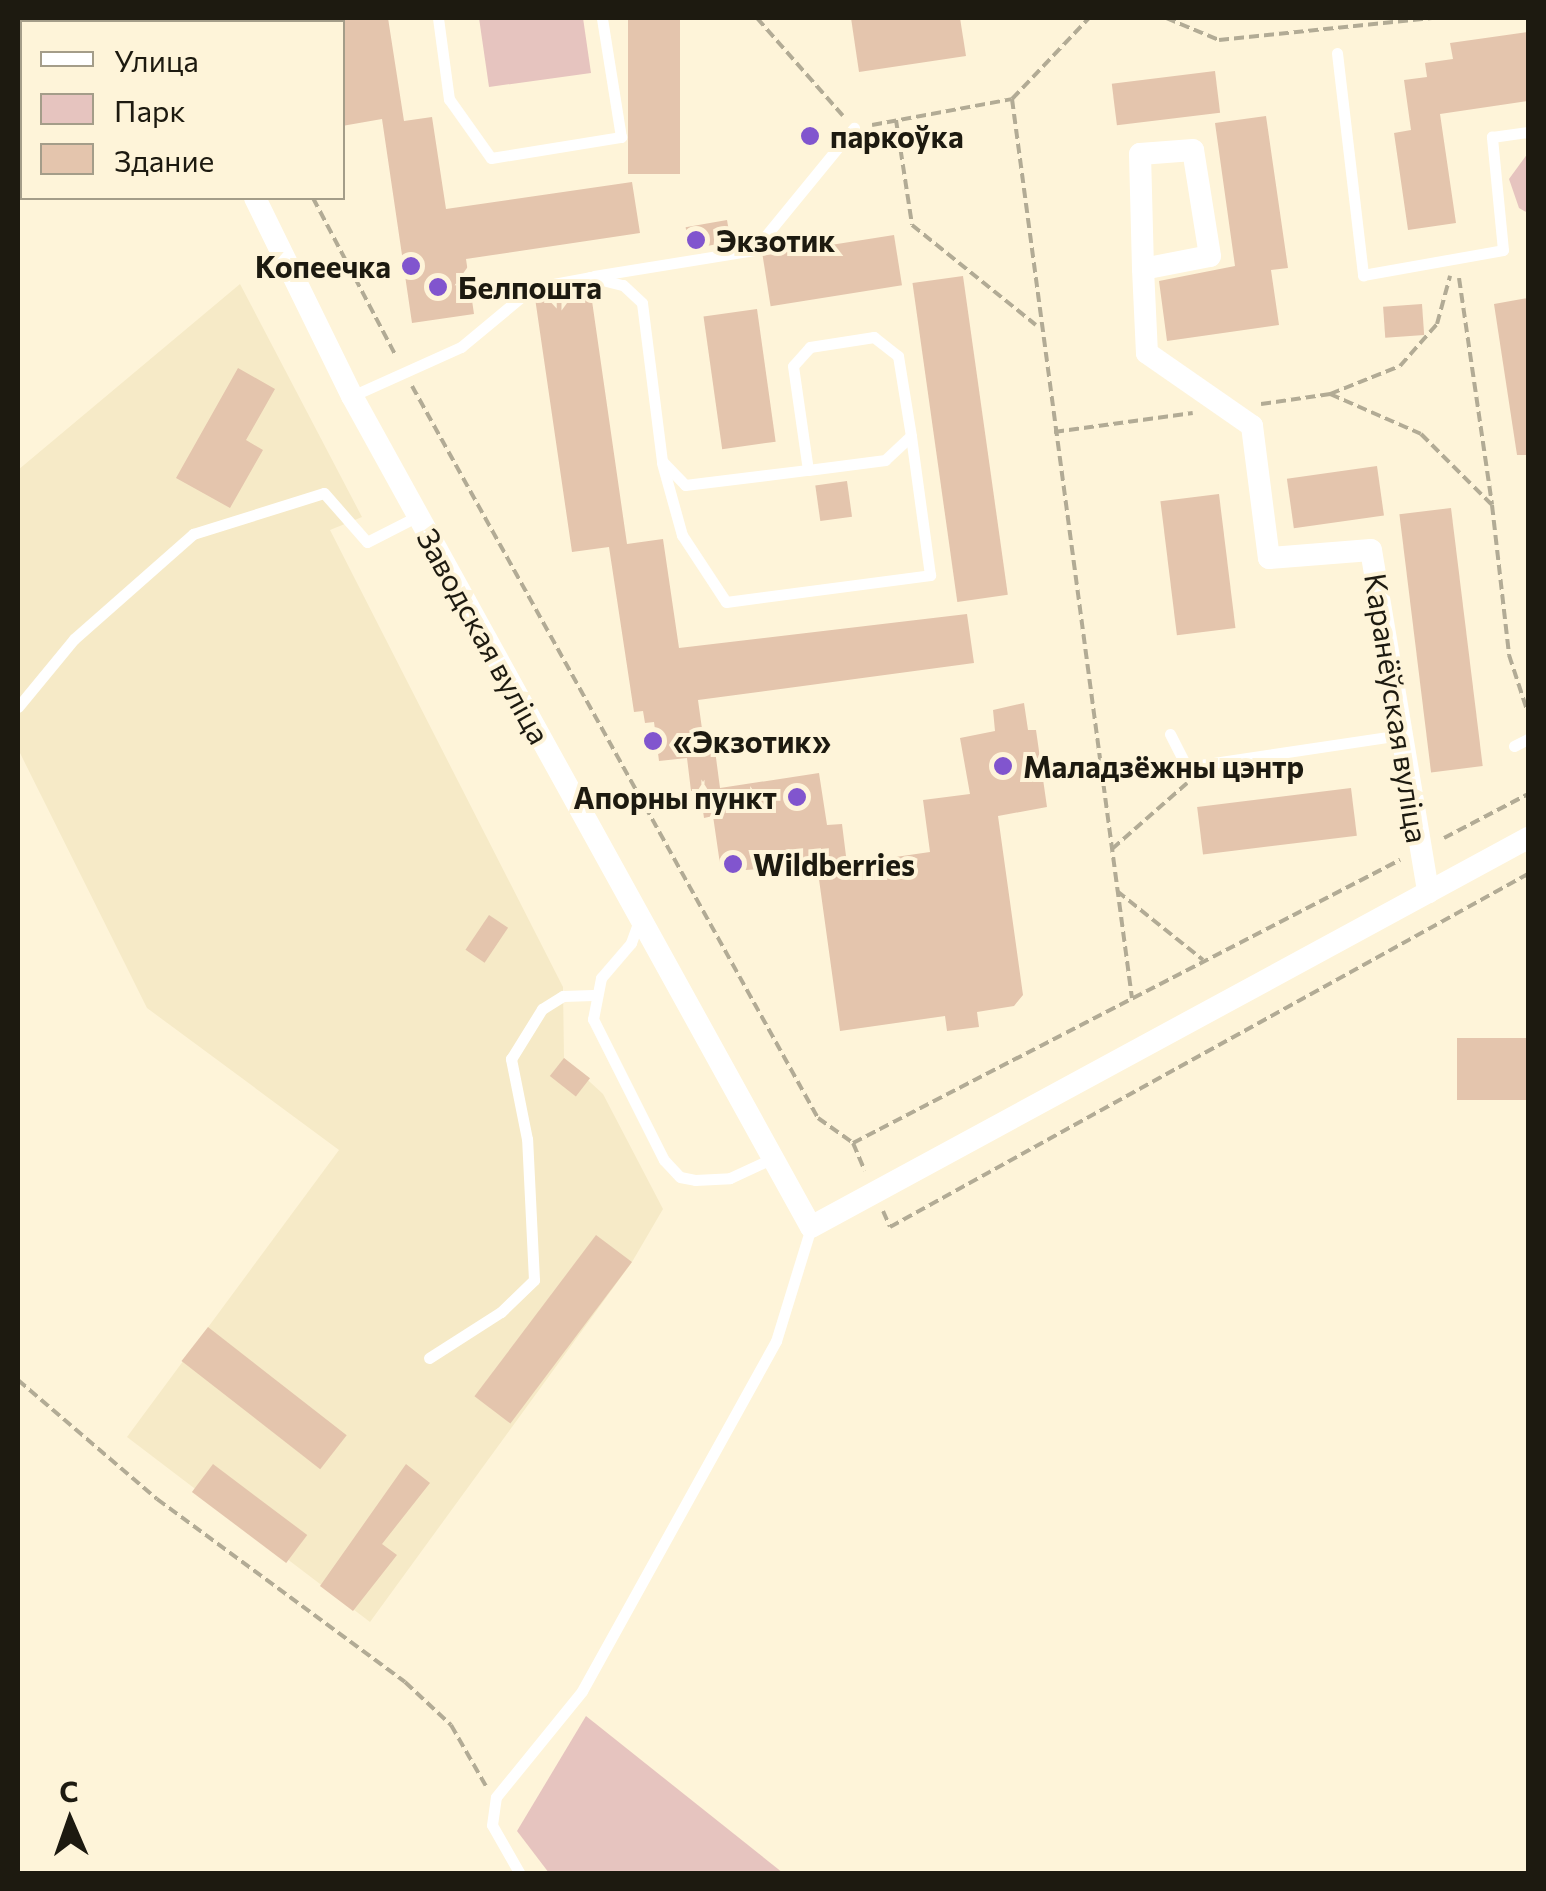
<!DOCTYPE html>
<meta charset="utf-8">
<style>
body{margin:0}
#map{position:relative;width:1546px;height:1891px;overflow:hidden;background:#fef4d9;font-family:Commissioner,sans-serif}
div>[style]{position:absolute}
.built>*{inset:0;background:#f6eac7}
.green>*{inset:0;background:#e6c4bf}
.building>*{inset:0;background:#e4c5ad;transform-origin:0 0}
.path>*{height:4px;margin-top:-2px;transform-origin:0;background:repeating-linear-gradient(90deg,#b2ab95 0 10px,transparent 0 15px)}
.lane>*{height:11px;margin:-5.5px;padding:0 5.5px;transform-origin:5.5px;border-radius:5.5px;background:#fff}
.street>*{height:22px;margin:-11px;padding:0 11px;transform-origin:11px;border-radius:11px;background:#fff}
.dots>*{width:28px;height:28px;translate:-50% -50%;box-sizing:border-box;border:5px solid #fef4d9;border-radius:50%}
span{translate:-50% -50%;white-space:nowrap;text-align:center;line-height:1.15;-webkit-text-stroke:8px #fef4d9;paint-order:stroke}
.poi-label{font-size:30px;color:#1d1a10;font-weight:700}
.left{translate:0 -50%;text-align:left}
.right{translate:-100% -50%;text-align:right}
.street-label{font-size:30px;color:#1d1a10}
.frame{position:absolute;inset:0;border:20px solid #1d1a10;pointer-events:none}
.legend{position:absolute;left:20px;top:20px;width:325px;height:180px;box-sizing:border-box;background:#fef4d9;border:2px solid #a49d89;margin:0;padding:12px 18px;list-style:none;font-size:30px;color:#1d1a10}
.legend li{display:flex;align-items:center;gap:20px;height:50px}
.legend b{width:50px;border:2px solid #a49d89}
.north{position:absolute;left:20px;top:1771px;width:100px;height:100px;-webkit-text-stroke:8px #fef4d9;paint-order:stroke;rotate:358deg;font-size:28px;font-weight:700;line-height:40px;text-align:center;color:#1d1a10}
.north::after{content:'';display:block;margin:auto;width:35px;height:45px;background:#1d1a10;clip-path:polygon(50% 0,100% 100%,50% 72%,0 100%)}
</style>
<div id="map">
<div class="built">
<div style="clip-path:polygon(240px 284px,362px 517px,330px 530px,563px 987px,564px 1058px,603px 1094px,663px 1209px,632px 1262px,370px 1622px,127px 1437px,339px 1150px,147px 1008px,18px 749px,18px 470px)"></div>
</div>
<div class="green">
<div style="clip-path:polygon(479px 18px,583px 18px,591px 73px,489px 87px)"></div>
<div style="clip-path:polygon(1528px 153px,1528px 213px,1519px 208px,1509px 179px)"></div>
<div style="clip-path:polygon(586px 1716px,783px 1873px,549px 1873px,517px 1831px)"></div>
</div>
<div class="building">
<div style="clip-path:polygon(342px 18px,388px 18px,404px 121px,432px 117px,446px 209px,632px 182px,640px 233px,466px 259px,474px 314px,412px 323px,382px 119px,342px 126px)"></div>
<div style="left:628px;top:18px;width:52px;height:156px"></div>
<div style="clip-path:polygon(851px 18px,960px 18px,966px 56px,859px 72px)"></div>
<div style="clip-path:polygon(1528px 32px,1528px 101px,1440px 114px,1456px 223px,1408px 230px,1394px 133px,1411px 130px,1404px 80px,1427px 77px,1425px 63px,1453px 59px,1450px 43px)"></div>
<div style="left:1215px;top:71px;width:42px;height:104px;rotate:83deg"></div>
<div style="clip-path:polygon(1266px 116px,1288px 268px,1271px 270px,1279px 325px,1167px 341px,1159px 281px,1235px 266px,1215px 123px)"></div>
<div style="left:727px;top:220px;width:22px;height:42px;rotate:80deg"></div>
<div style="left:894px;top:235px;width:51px;height:133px;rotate:81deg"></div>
<div style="left:963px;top:276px;width:322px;height:51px;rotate:82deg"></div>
<div style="clip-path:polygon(590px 287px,627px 544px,663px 539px,679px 648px,967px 614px,974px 663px,698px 700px,703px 736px,713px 735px,720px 788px,819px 773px,827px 825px,842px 824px,847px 864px,930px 852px,923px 800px,970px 794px,960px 738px,995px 731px,993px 710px,1024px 703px,1028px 730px,1036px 730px,1047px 807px,998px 816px,1023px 995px,1014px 1006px,977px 1012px,979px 1027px,947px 1031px,945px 1016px,840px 1031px,817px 865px,731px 871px,720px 864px,713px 816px,704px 818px,700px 790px,691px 791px,687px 758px,659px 761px,654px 722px,645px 723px,643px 711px,634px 712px,609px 547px,572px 552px,535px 298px)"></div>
<div style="clip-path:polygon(1528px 298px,1528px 455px,1517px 455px,1494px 304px)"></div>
<div style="left:1422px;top:304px;width:31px;height:39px;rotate:86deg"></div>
<div style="left:757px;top:309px;width:134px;height:54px;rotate:82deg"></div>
<div style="clip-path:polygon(238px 368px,275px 389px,246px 440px,263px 450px,230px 508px,176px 478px)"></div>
<div style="left:1377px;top:466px;width:50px;height:91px;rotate:82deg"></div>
<div style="left:847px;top:481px;width:36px;height:32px;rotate:82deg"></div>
<div style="left:1219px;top:494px;width:135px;height:59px;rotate:83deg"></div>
<div style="left:1451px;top:508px;width:260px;height:52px;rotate:83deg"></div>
<div style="left:1351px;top:788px;width:48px;height:155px;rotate:83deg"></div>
<div style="left:489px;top:915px;width:23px;height:42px;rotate:34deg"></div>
<div style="left:1528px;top:1038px;width:62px;height:71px;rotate:90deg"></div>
<div style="left:564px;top:1058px;width:33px;height:23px;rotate:38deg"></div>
<div style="left:596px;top:1235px;width:45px;height:202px;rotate:37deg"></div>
<div style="left:208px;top:1327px;width:176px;height:43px;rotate:38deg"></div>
<div style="left:213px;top:1464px;width:118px;height:35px;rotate:37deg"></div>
<div style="clip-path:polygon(406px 1464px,430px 1483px,382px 1544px,397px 1555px,353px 1611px,320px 1586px)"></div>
</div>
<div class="path">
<div style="left:219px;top:18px;width:4px;rotate:63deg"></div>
<div style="left:757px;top:18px;width:130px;rotate:48.7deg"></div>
<div style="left:1166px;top:18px;width:57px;rotate:22.5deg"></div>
<div style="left:1219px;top:40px;width:214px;rotate:-5.9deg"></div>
<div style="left:112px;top:22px;width:6px;rotate:-39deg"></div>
<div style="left:1012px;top:99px;width:112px;rotate:-46.5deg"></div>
<div style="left:896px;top:120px;width:106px;rotate:81.3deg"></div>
<div style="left:912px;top:225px;width:159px;rotate:38.9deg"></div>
<div style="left:872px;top:125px;width:142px;rotate:-10.5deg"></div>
<div style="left:1012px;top:99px;width:907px;rotate:82.4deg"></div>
<div style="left:18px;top:138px;width:7px;rotate:-56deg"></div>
<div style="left:313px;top:198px;width:178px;rotate:62.3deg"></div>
<div style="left:1459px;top:278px;width:229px;rotate:81.7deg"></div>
<div style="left:412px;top:386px;width:837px;rotate:60.99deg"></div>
<div style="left:818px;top:1118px;width:43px;rotate:35.5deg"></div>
<div style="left:853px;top:1143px;width:616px;rotate:-27.36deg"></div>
<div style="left:1330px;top:394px;width:99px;rotate:23.7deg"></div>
<div style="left:1421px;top:434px;width:100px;rotate:45deg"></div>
<div style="left:1492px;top:505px;width:151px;rotate:83.5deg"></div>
<div style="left:1509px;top:655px;width:61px;rotate:71.9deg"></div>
<div style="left:1261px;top:404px;width:70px;rotate:-8.2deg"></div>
<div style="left:1330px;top:394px;width:75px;rotate:-21.8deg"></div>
<div style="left:1400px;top:366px;width:56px;rotate:-48.6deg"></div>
<div style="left:1437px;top:324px;width:50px;rotate:-74.8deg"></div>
<div style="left:1054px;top:432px;width:140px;rotate:-7.8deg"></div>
<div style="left:1444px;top:838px;width:95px;rotate:-27.6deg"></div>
<div style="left:1112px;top:849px;width:100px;rotate:-41.3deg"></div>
<div style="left:1117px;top:891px;width:110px;rotate:38.7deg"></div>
<div style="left:853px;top:1143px;width:30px;rotate:67deg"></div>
<div style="left:883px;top:1211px;width:17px;rotate:66deg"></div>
<div style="left:890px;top:1227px;width:729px;rotate:-28.96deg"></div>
<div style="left:18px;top:1380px;width:183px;rotate:40.6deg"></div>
<div style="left:157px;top:1499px;width:308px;rotate:36.4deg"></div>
<div style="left:405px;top:1682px;width:63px;rotate:43.1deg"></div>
<div style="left:451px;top:1725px;width:70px;rotate:60.2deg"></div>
</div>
<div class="lane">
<div style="left:438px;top:18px;width:82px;rotate:82.3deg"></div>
<div style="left:449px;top:99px;width:72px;rotate:54.6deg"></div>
<div style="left:491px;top:158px;width:132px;rotate:-9.2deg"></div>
<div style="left:621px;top:137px;width:121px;rotate:-99.1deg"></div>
<div style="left:1337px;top:53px;width:224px;rotate:83.3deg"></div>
<div style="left:1363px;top:275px;width:142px;rotate:-10.1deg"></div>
<div style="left:1503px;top:250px;width:114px;rotate:-95.6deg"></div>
<div style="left:1492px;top:137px;width:36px;rotate:-8deg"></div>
<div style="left:594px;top:276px;width:162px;rotate:-9.2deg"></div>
<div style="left:754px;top:250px;width:158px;rotate:-50.7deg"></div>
<div style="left:352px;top:396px;width:120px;rotate:-24.2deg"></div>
<div style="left:461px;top:347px;width:92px;rotate:-39.7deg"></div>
<div style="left:532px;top:288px;width:59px;rotate:-10.7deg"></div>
<div style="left:590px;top:277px;width:34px;rotate:14deg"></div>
<div style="left:623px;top:285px;width:26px;rotate:43deg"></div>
<div style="left:642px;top:303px;width:159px;rotate:82.8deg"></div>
<div style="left:662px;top:461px;width:33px;rotate:46deg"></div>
<div style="left:685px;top:485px;width:124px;rotate:-7deg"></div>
<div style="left:808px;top:470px;width:78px;rotate:-7.4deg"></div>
<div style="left:885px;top:460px;width:35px;rotate:-43deg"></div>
<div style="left:911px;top:436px;width:81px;rotate:-99.2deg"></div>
<div style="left:898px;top:356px;width:31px;rotate:-142deg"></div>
<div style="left:874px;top:337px;width:65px;rotate:171.1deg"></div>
<div style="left:810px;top:347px;width:25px;rotate:132deg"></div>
<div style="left:793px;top:366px;width:105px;rotate:81.8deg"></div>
<div style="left:662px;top:463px;width:75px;rotate:74.5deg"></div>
<div style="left:682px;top:535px;width:80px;rotate:56.7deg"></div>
<div style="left:726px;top:602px;width:206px;rotate:-7.5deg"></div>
<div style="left:930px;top:575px;width:140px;rotate:-97.8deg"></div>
<div style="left:18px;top:707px;width:88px;rotate:-50.5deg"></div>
<div style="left:74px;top:639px;width:159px;rotate:-41.4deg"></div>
<div style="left:193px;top:534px;width:137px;rotate:-17.4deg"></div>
<div style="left:324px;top:493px;width:65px;rotate:48.7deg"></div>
<div style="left:367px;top:542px;width:57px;rotate:-27deg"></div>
<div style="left:1170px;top:734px;width:37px;rotate:63deg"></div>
<div style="left:1187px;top:767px;width:217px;rotate:-8.5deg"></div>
<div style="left:1514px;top:746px;width:16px;rotate:-27deg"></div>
<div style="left:640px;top:918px;width:27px;rotate:110deg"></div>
<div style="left:631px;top:943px;width:46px;rotate:130.6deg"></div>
<div style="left:601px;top:978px;width:42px;rotate:101deg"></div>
<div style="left:593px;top:1019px;width:158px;rotate:63.3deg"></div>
<div style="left:664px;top:1160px;width:23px;rotate:47deg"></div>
<div style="left:680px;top:1177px;width:15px;rotate:11deg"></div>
<div style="left:695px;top:1180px;width:35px;rotate:-3deg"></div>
<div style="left:730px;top:1178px;width:47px;rotate:-24.9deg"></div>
<div style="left:429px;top:1358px;width:85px;rotate:-32.6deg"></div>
<div style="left:501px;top:1312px;width:46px;rotate:-44.1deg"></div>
<div style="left:534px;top:1280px;width:141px;rotate:-92.8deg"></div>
<div style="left:527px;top:1139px;width:82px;rotate:-101.3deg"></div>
<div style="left:511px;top:1059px;width:59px;rotate:-58.2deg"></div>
<div style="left:542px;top:1009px;width:25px;rotate:-32deg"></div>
<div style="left:563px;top:996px;width:30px;rotate:-2deg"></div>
<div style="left:520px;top:1874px;width:56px;rotate:-119.7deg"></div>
<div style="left:492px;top:1825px;width:28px;rotate:-82deg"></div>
<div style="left:496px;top:1797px;width:136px;rotate:-50.9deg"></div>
<div style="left:582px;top:1691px;width:400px;rotate:-61deg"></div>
<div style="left:776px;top:1341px;width:119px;rotate:-72.9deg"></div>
</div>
<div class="street">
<div style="left:166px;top:18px;width:5px;rotate:53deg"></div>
<div style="left:255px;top:198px;width:220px;rotate:63.9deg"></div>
<div style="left:352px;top:396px;width:949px;rotate:61.09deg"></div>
<div style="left:811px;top:1227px;width:816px;rotate:-28.48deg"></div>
<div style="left:1143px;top:269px;width:68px;rotate:-11deg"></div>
<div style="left:1210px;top:256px;width:107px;rotate:-99.1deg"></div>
<div style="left:1193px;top:150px;width:53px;rotate:175.7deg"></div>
<div style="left:1140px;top:154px;width:115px;rotate:88.5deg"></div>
<div style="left:1143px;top:269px;width:84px;rotate:87.3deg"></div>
<div style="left:1147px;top:353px;width:128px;rotate:34.8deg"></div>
<div style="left:1252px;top:426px;width:133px;rotate:82.7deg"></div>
<div style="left:1269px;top:558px;width:102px;rotate:-4.5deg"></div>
<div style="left:1371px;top:550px;width:347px;rotate:80.5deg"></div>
</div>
<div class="dots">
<div style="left:810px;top:136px;background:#8155ce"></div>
<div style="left:696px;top:240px;background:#8155ce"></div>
<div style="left:411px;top:266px;background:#8155ce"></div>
<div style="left:438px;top:287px;background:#8155ce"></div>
<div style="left:653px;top:741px;background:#8155ce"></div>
<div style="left:1003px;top:766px;background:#8155ce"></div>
<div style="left:797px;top:797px;background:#8155ce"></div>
<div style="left:733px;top:864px;background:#8155ce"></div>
</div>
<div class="poi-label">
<span class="left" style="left:830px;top:136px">паркоўка</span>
<span class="left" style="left:716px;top:240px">Экзотик</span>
<span class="right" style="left:391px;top:266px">Копеечка</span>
<span class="left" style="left:458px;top:287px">Белпошта</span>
<span class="left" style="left:673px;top:741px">«Экзотик»</span>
<span class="left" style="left:1023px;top:766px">Маладзёжны цэнтр</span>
<span class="right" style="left:777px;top:797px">Апорны пункт</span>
<span class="left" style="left:753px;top:864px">Wildberries</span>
</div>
<div class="street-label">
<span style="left:484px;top:636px;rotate:61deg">Заводская вуліца</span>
<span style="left:1397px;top:708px;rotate:81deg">Каранёўская вуліца</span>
</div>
<div class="frame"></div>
<ul class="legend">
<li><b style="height:12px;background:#fff"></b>Улица</li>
<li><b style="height:28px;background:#e6c4bf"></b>Парк</li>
<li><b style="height:28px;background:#e4c5ad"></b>Здание</li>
</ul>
<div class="north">С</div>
</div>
